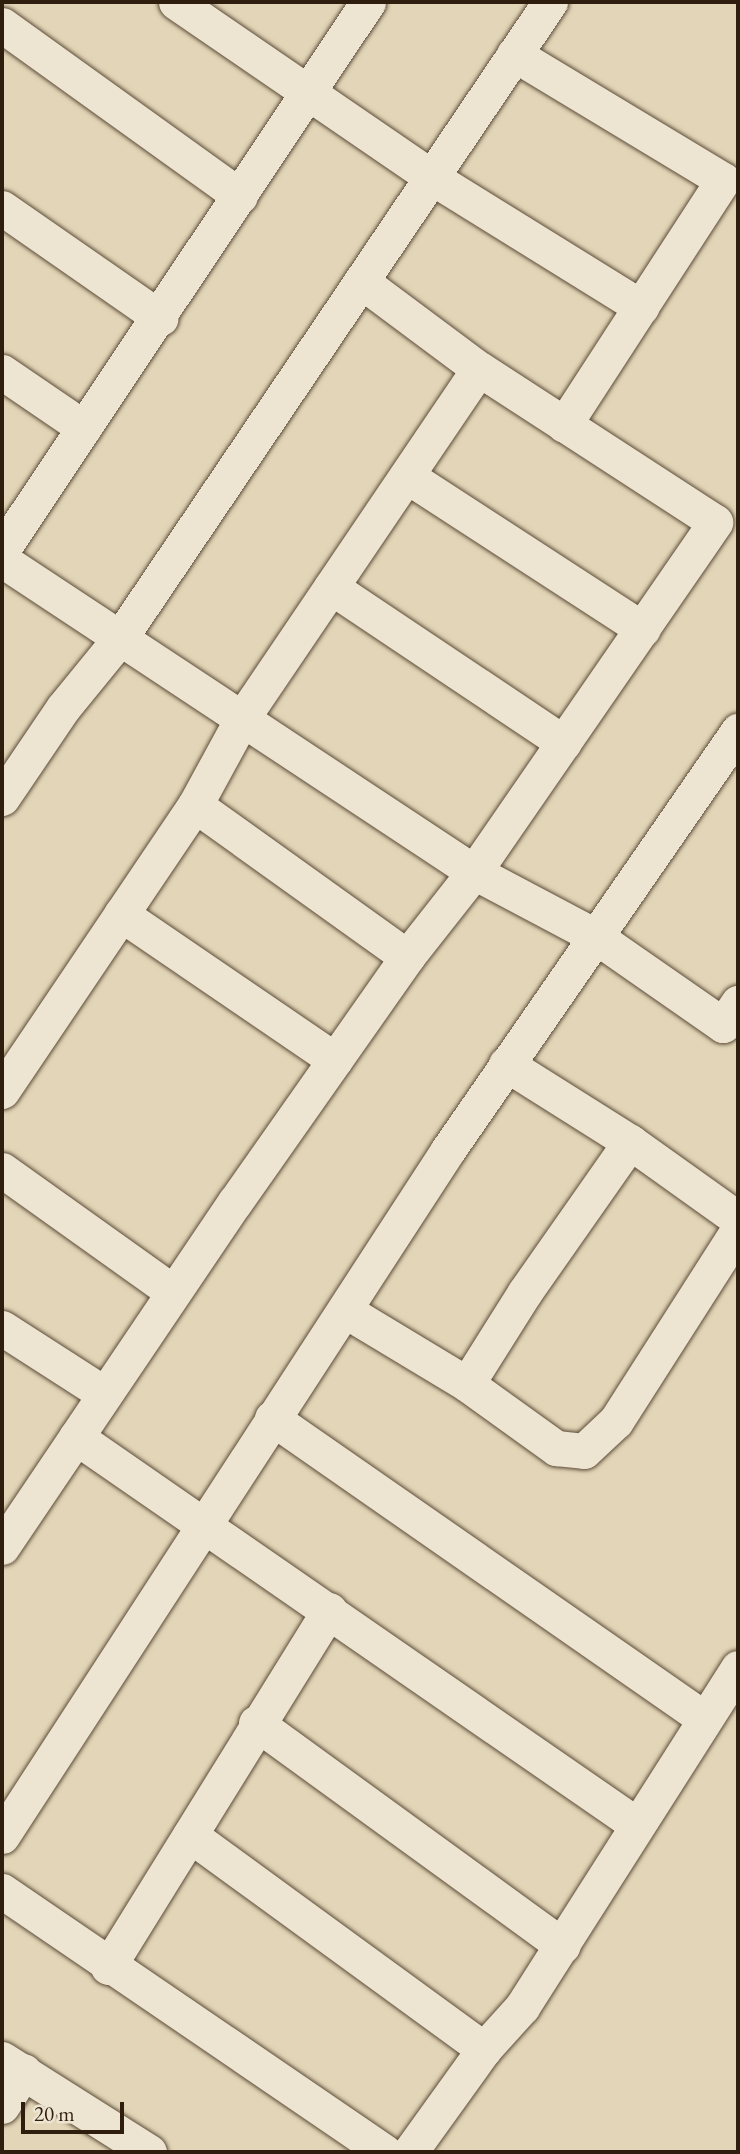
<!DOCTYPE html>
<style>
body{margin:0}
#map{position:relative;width:740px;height:2154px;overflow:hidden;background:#e3d6b8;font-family:"EB Garamond",serif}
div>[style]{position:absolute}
.roads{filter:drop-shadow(0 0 2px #5c4c38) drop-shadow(0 0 2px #5c4c38)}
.minor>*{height:35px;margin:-17.5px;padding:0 17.5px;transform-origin:17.5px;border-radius:17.5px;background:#ede4d1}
span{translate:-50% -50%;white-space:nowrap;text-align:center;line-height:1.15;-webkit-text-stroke:7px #ede4d1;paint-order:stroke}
.frame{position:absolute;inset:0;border:4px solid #2f1e0d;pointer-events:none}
.scale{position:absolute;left:21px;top:2102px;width:103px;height:32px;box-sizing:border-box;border:4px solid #2f1e0d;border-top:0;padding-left:9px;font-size:21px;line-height:24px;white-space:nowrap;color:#2f1e0d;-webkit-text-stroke:5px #ede4d1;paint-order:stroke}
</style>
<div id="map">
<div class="roads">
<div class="minor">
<div style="left:176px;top:2px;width:311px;rotate:34.4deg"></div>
<div style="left:433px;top:178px;width:245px;rotate:31.8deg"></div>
<div style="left:2px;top:25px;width:293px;rotate:35.7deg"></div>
<div style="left:514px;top:54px;width:244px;rotate:31.1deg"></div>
<div style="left:723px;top:180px;width:292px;rotate:123deg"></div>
<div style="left:2px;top:208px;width:193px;rotate:34.8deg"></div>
<div style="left:2px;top:372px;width:99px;rotate:34.3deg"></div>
<div style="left:407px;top:476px;width:281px;rotate:33deg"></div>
<div style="left:2px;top:550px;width:659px;rotate:-56.26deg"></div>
<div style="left:2px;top:560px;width:566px;rotate:33.47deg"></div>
<div style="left:474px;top:872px;width:137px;rotate:27.9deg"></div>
<div style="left:595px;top:936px;width:156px;rotate:34.8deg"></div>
<div style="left:723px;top:1025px;width:27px;rotate:-56deg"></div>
<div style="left:331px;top:587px;width:280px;rotate:33.8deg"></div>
<div style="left:2px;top:798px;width:109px;rotate:-55.9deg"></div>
<div style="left:63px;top:708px;width:90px;rotate:-50.8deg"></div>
<div style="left:120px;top:638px;width:768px;rotate:-55.94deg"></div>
<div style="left:195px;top:805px;width:261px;rotate:35.6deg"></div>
<div style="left:121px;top:914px;width:259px;rotate:34.3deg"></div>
<div style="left:506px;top:1064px;width:146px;rotate:32.2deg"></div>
<div style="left:630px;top:1142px;width:133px;rotate:35.5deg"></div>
<div style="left:2px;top:1091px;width:345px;rotate:-56deg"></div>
<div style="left:195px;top:805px;width:100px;rotate:-61.4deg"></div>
<div style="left:243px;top:717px;width:420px;rotate:-55.9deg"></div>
<div style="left:2px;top:1170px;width:210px;rotate:35.5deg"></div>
<div style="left:346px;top:1311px;width:141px;rotate:31.1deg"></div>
<div style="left:467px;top:1384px;width:110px;rotate:35.7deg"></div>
<div style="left:556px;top:1448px;width:28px;rotate:6deg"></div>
<div style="left:584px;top:1451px;width:44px;rotate:-43.2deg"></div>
<div style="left:616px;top:1421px;width:227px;rotate:-57.4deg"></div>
<div style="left:2px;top:1328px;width:122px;rotate:32.7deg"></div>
<div style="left:467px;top:1384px;width:109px;rotate:-57.8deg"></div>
<div style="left:525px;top:1292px;width:183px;rotate:-55deg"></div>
<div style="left:272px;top:1418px;width:527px;rotate:34.81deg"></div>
<div style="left:76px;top:1437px;width:682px;rotate:34.67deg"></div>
<div style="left:2px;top:1547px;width:416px;rotate:-56deg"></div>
<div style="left:235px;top:1202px;width:299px;rotate:-54.9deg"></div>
<div style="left:407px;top:957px;width:108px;rotate:-51.8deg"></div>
<div style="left:474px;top:872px;width:425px;rotate:-55.4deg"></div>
<div style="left:715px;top:522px;width:281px;rotate:-147deg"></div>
<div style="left:479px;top:369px;width:147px;rotate:-143.3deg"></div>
<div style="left:256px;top:1723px;width:379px;rotate:36deg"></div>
<div style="left:190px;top:1835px;width:364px;rotate:36.1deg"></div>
<div style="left:2px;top:1836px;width:818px;rotate:-56.97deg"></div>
<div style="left:448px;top:1150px;width:510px;rotate:-55.31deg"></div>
<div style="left:2px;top:1891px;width:463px;rotate:34.3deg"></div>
<div style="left:108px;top:1967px;width:420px;rotate:-58.2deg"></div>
<div style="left:2px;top:2059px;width:174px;rotate:32.3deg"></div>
<div style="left:2px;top:2106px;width:41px;rotate:-57.8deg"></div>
<div style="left:410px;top:2152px;width:127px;rotate:-54.3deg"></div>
<div style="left:484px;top:2049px;width:57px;rotate:-47.9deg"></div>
<div style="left:522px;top:2007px;width:402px;rotate:-57.5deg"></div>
</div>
</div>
<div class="frame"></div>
<div class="scale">20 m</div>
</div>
